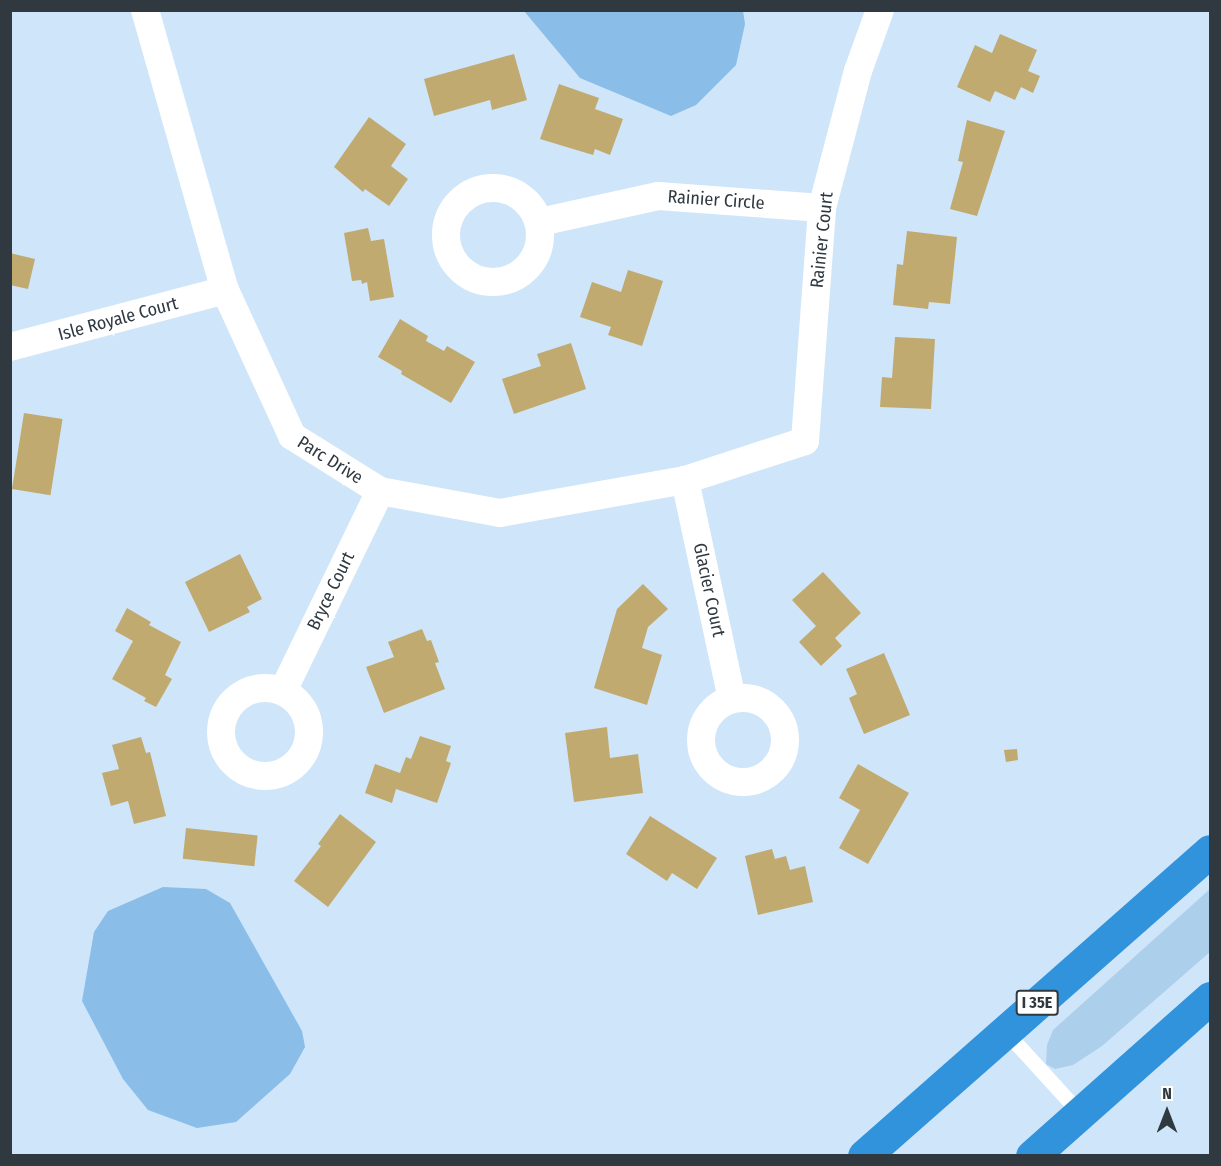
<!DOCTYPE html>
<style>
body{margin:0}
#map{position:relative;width:1221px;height:1166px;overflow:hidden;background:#cfe5f9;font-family:"Fira Sans Condensed",sans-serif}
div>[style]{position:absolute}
.green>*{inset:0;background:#accfec}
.water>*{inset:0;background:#8abde8}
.building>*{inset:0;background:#c1aa6f;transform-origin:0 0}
.lane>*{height:15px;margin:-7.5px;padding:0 7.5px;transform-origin:7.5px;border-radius:7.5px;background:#fff}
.street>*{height:28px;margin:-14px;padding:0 14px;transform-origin:14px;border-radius:14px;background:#fff}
.street>.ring{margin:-14px;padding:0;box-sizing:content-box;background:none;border:28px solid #fff;border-radius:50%}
.highway>*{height:33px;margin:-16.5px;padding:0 16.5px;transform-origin:16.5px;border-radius:16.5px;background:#3093db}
span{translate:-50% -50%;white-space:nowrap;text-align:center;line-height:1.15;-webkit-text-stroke:6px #fff;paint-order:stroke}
.shield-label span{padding:2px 4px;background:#fff;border:2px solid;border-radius:4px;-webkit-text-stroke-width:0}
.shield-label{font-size:16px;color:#303940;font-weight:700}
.street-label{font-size:18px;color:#303940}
.frame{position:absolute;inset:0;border:12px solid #303940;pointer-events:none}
.north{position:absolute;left:1137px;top:1082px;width:60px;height:60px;-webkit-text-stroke:4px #fff;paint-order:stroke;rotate:0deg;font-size:16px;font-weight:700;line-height:24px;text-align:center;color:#303940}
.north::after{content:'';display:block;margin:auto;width:21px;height:27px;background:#303940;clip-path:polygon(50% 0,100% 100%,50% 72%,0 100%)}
</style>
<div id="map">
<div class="green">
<div style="clip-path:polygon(1210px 889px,1210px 952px,1102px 1046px,1073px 1065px,1055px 1069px,1046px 1064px,1047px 1045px,1053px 1030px)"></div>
</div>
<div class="water">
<div style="clip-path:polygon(524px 11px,743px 11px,745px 24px,736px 65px,696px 105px,671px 116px,580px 78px)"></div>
<div style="clip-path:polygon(163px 887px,206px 889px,230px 903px,302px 1031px,305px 1047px,290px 1074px,236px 1122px,197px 1128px,148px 1110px,123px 1079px,82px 1001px,94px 932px,108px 911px)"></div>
</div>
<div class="building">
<div style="clip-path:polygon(1000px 34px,1037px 50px,1028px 71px,1040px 76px,1033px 93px,1021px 87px,1015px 100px,995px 91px,990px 102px,957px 87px,975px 45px,992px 53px)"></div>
<div style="clip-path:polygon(514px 54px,527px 100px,492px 110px,490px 100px,434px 116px,424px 79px)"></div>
<div style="clip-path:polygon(559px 84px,599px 98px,595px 109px,623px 119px,610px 155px,595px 149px,593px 155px,540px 139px)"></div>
<div style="clip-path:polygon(369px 117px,406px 144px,391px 166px,408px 179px,389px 206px,365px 189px,363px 192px,334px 167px)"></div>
<div style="clip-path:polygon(967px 120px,1005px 131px,977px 216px,950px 209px,963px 162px,958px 161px)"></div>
<div style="clip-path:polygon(368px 228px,371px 241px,384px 239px,394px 297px,370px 301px,367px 282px,362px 284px,361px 280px,352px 281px,344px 233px)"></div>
<div style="clip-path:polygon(907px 231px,957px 237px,950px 304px,929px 302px,928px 309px,893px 305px,897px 264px,903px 265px)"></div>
<div style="clip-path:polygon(10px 253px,35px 259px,28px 289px,10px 285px)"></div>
<div style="clip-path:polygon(628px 270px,663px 281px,642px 346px,608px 335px,611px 327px,580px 317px,592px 282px,621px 292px)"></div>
<div style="clip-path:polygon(400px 319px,428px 336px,426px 341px,444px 351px,447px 346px,475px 362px,451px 403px,401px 374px,402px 371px,378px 357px)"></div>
<div style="clip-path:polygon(895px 337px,935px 339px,931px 409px,880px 407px,882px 377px,892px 378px)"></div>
<div style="clip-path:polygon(571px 343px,586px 389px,514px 414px,502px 379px,541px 366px,537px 354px)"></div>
<div style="left:24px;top:413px;width:39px;height:77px;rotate:9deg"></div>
<div style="clip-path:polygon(240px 554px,262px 599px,247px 607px,250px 612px,209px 632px,185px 582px)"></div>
<div style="clip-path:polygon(823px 572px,861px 613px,835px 638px,842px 646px,821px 666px,799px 642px,816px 626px,792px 600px)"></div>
<div style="clip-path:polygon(643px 584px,668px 609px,648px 627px,642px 648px,662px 655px,647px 705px,594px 688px,617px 609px)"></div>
<div style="clip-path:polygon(127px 608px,151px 622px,149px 625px,181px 642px,165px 675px,172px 679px,156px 707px,144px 701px,146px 698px,112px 679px,133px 641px,115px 631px)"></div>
<div style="clip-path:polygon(422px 629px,427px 641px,431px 640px,439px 662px,435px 663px,445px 689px,384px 713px,366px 667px,394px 657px,388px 642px)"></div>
<div style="clip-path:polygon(884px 653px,910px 715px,864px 734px,849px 698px,857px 694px,846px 669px)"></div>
<div style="clip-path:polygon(607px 727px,610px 758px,638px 754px,643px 793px,574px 802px,565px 733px)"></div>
<div style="clip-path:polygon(420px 736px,451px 746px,446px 761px,451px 763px,437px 803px,396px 789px,392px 803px,365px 793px,375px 764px,400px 773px,406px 757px,411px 759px)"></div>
<div style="clip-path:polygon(141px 737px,146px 753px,150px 752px,166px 816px,134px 824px,128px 801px,111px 806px,102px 773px,119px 769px,112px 745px)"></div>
<div style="clip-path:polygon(1017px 749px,1018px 760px,1006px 762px,1004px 750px)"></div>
<div style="clip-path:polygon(858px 764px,909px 793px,868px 864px,839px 848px,860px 810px,839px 798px)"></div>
<div style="clip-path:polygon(340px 814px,376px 842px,328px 907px,294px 881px,321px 846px,318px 844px)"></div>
<div style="clip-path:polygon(650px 816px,717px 858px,697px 889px,672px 873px,667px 881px,626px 854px)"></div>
<div style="left:186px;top:828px;width:72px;height:31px;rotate:6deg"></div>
<div style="clip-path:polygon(772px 849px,775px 859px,786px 856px,790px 870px,805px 866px,813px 902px,758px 915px,745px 856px)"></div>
</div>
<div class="lane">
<div style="left:1005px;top:1031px;width:111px;rotate:47.6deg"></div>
</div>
<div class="street">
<div style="left:145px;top:10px;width:291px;rotate:74.1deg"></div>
<div style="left:225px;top:290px;width:161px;rotate:65.3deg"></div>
<div style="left:292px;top:436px;width:104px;rotate:32deg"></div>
<div style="left:380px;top:491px;width:122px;rotate:10.4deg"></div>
<div style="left:500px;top:513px;width:188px;rotate:-10.1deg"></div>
<div style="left:685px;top:480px;width:126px;rotate:-18deg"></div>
<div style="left:805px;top:441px;width:234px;rotate:-85.8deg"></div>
<div style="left:822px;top:208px;width:142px;rotate:-75.3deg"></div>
<div style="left:858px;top:71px;width:65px;rotate:-70.2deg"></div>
<div class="ring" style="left:446px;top:188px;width:66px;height:66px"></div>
<div style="left:540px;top:222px;width:121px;rotate:-12.4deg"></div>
<div style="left:658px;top:196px;width:164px;rotate:4.2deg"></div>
<div style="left:10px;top:347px;width:222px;rotate:-14.8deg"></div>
<div style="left:685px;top:480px;width:224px;rotate:77.9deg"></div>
<div class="ring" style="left:221px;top:688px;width:60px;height:60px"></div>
<div style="left:283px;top:691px;width:222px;rotate:-64.1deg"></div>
<div class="ring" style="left:701px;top:698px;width:56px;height:56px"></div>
</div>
<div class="highway">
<div style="left:864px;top:1156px;width:461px;rotate:-41.4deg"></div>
<div style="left:1032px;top:1156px;width:238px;rotate:-41.6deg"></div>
</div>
<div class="shield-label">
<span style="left:1037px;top:1003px">I 35E</span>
</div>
<div class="street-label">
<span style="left:716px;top:200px;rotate:4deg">Rainier Circle</span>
<span style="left:822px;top:240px;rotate:-84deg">Rainier Court</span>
<span style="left:118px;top:319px;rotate:-15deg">Isle Royale Court</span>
<span style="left:330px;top:460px;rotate:32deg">Parc Drive</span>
<span style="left:709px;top:590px;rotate:78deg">Glacier Court</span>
<span style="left:331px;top:591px;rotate:-64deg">Bryce Court</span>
</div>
<div class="frame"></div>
<div class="north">N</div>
</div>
